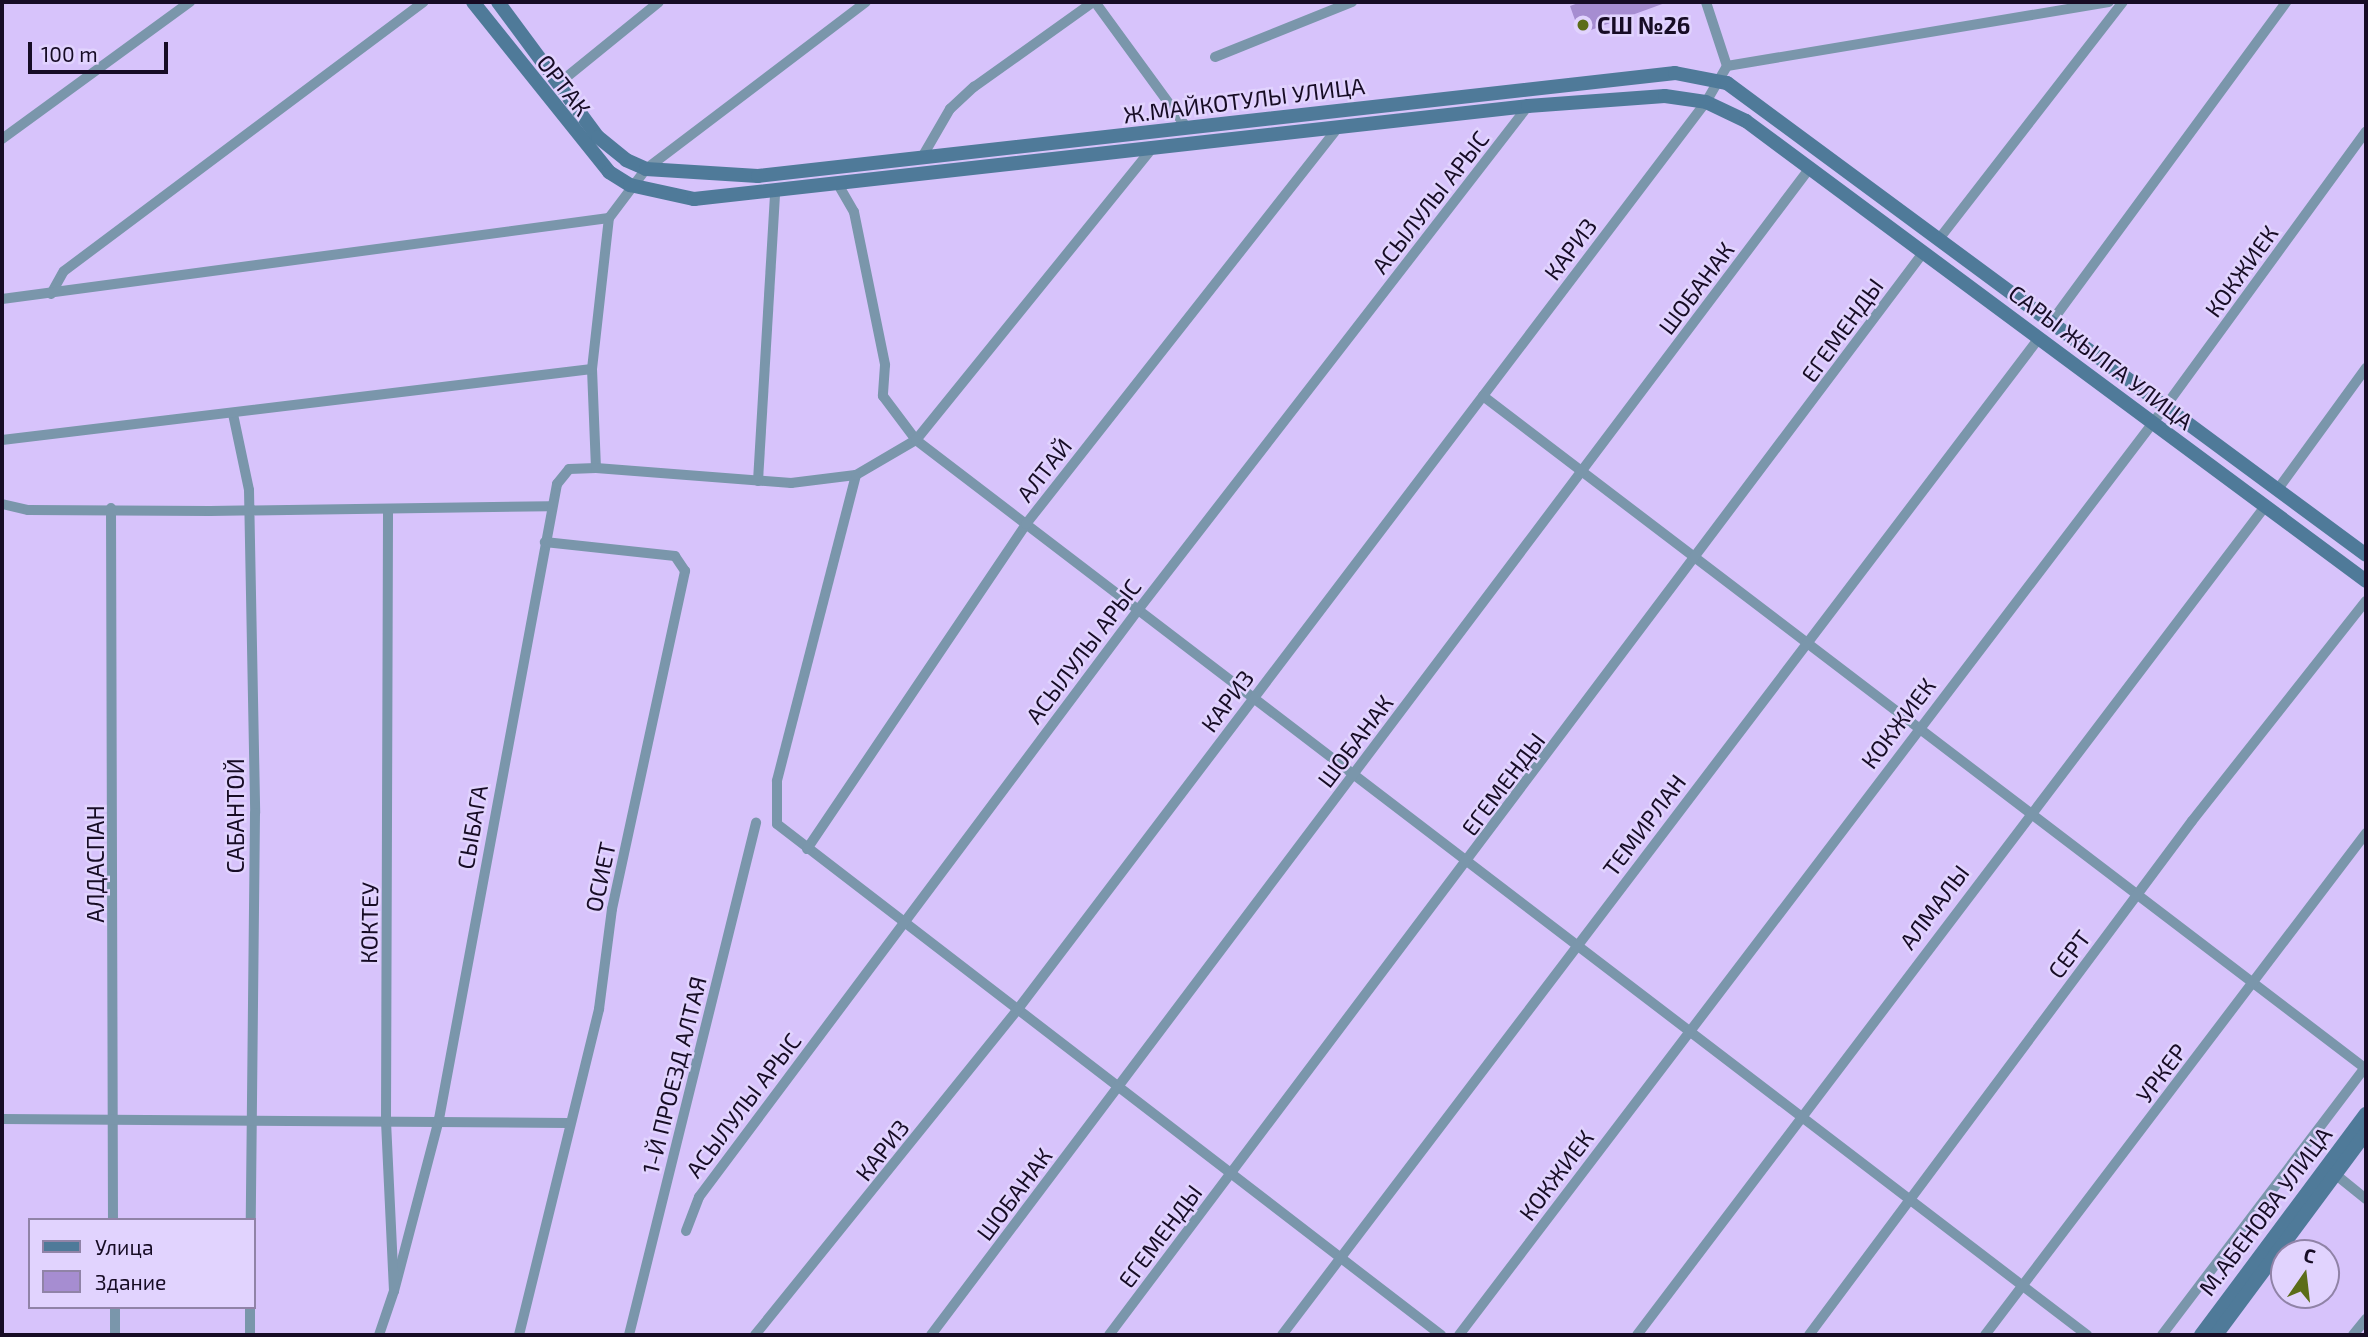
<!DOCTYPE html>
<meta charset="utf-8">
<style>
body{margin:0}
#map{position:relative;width:2368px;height:1337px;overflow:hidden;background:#d7c3fb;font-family:"Exo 2",sans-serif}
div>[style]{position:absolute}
.building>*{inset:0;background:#a68dd1}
.street>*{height:10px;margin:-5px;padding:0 5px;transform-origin:5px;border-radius:5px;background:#7a96ab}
.secondary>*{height:14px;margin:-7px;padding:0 7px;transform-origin:7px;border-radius:7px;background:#4f7a99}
.dots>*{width:19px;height:19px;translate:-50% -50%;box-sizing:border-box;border:4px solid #e1d3fe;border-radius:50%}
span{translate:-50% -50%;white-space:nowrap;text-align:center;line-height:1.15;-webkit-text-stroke:5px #e1d3fe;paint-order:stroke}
.poi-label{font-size:23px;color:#170c25;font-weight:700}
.left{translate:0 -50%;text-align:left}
.street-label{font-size:23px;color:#170c25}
.frame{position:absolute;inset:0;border:4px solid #170c25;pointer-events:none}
.legend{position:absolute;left:28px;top:1218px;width:228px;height:91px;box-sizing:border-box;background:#e1d3fe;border:2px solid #9083a7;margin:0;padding:9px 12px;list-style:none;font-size:21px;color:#170c25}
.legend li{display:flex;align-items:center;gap:14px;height:35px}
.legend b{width:35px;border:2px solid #9083a7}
.north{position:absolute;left:2270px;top:1239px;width:70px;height:70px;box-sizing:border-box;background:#e1d3fe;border:2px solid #9083a7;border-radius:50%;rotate:14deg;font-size:19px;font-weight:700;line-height:28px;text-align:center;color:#170c25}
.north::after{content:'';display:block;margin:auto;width:24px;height:32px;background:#5c6d19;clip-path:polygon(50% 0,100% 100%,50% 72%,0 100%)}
.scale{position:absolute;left:28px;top:42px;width:140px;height:32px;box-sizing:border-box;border:4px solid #170c25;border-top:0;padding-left:9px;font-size:21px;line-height:24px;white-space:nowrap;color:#170c25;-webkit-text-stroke:5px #e1d3fe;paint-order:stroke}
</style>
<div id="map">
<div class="building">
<div style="clip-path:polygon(1581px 2px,1665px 2px,1665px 3px,1580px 34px,1570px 6px)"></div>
</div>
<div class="street">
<div style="left:1095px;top:2px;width:156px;rotate:53.9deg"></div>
<div style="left:1215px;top:57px;width:148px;rotate:-21.9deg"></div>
<div style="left:1727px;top:66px;width:387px;rotate:-9.5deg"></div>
<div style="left:558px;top:84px;width:130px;rotate:-39.1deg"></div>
<div style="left:2px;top:139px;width:233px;rotate:-36.1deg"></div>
<div style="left:921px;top:159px;width:58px;rotate:-59.9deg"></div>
<div style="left:950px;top:109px;width:33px;rotate:-43deg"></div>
<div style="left:974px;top:87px;width:146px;rotate:-35.5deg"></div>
<div style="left:839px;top:186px;width:30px;rotate:60deg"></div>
<div style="left:854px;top:212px;width:156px;rotate:78.5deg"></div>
<div style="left:885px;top:365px;width:31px;rotate:94deg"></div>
<div style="left:883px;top:396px;width:55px;rotate:53.1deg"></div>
<div style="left:916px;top:440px;width:1474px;rotate:37.39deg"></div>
<div style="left:1939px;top:239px;width:300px;rotate:-52.2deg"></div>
<div style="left:51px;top:294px;width:26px;rotate:-61deg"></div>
<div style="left:64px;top:271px;width:449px;rotate:-36.8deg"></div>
<div style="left:2px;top:299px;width:612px;rotate:-7.6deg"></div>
<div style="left:609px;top:218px;width:61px;rotate:-52.9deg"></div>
<div style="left:646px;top:169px;width:276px;rotate:-37.2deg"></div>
<div style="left:2052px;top:321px;width:396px;rotate:-53.7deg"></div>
<div style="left:592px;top:369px;width:99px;rotate:87.7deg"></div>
<div style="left:1483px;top:396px;width:1110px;rotate:37.31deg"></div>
<div style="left:233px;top:414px;width:78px;rotate:78.1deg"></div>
<div style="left:249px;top:490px;width:323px;rotate:88.9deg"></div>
<div style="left:255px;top:813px;width:407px;rotate:90.6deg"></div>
<div style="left:2px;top:440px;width:594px;rotate:-6.86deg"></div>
<div style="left:592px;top:369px;width:152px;rotate:-83.6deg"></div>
<div style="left:856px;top:475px;width:316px;rotate:104.5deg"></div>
<div style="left:777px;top:781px;width:43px;rotate:90deg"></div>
<div style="left:777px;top:824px;width:838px;rotate:37.58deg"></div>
<div style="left:758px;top:481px;width:288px;rotate:-86.6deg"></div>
<div style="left:2278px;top:489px;width:150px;rotate:-54deg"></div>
<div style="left:2px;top:504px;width:27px;rotate:13deg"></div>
<div style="left:28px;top:510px;width:182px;rotate:0.3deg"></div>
<div style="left:210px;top:511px;width:339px;rotate:-0.8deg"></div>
<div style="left:111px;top:508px;width:712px;rotate:89.84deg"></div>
<div style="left:807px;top:849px;width:392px;rotate:-56deg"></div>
<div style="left:1026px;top:524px;width:499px;rotate:-51.8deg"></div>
<div style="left:2px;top:1119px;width:566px;rotate:0.4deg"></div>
<div style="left:2335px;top:1174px;width:40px;rotate:39deg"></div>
<div style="left:686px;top:1231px;width:36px;rotate:-69deg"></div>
<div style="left:699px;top:1197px;width:733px;rotate:-53.21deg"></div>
<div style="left:1138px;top:610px;width:637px;rotate:-52.27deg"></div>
<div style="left:394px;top:1291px;width:178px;rotate:-75.3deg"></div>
<div style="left:439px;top:1119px;width:646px;rotate:-79.47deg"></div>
<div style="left:557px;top:484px;width:19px;rotate:-51deg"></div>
<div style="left:569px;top:469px;width:27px;rotate:-2deg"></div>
<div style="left:596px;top:468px;width:196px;rotate:4.4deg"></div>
<div style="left:791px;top:483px;width:65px;rotate:-7deg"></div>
<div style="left:856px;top:475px;width:69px;rotate:-30.3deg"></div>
<div style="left:916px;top:440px;width:370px;rotate:-51deg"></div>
<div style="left:115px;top:1307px;width:28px;rotate:90deg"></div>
<div style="left:250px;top:1335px;width:28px;rotate:-90deg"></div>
<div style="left:379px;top:1335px;width:46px;rotate:-71.2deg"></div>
<div style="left:394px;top:1291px;width:171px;rotate:-92.7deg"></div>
<div style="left:386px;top:1120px;width:611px;rotate:-89.81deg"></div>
<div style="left:519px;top:1335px;width:336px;rotate:-76.2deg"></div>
<div style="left:599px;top:1009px;width:101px;rotate:-82.6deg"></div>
<div style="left:612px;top:909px;width:346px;rotate:-77.8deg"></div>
<div style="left:685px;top:571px;width:18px;rotate:-124deg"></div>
<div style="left:675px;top:556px;width:131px;rotate:-173.9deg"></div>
<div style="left:629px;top:1335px;width:528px;rotate:-76.07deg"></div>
<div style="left:755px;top:1335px;width:419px;rotate:-51.1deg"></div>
<div style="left:1018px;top:1009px;width:1138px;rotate:-52.82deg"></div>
<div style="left:1706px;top:102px;width:42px;rotate:-59.7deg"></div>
<div style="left:1727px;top:66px;width:67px;rotate:-108.2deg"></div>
<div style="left:931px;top:1335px;width:1460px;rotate:-53.02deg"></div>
<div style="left:1109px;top:1335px;width:1354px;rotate:-53.05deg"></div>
<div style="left:1282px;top:1335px;width:1252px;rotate:-52.79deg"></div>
<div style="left:1459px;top:1335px;width:1166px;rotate:-52.74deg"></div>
<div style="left:2165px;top:407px;width:341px;rotate:-53.9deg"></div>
<div style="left:1637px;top:1335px;width:1041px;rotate:-52.84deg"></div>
<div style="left:1809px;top:1335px;width:641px;rotate:-53.31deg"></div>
<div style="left:2192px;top:821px;width:280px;rotate:-51.7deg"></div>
<div style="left:1985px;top:1335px;width:630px;rotate:-52.8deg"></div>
<div style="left:2162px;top:1335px;width:338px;rotate:-52.8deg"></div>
<div style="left:2353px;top:1335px;width:21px;rotate:-51deg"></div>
</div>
<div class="secondary">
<div style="left:473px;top:2px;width:218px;rotate:51.3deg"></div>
<div style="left:609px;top:172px;width:25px;rotate:32deg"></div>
<div style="left:630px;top:185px;width:66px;rotate:12.3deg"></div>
<div style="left:694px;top:199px;width:839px;rotate:-6.36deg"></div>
<div style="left:1528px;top:106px;width:137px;rotate:-4.2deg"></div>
<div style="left:1665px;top:96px;width:41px;rotate:8.3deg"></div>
<div style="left:1706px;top:102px;width:44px;rotate:25.4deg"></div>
<div style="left:1746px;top:121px;width:772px;rotate:36.57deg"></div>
<div style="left:498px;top:2px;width:168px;rotate:53.5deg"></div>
<div style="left:598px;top:137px;width:36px;rotate:39deg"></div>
<div style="left:626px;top:160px;width:22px;rotate:24deg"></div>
<div style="left:646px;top:169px;width:112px;rotate:3.6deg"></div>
<div style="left:758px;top:176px;width:923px;rotate:-6.41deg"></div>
<div style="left:1675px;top:73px;width:53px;rotate:10.9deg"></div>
<div style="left:1727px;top:83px;width:794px;rotate:36.45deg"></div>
<div style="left:2201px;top:1335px;width:276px;rotate:-53.3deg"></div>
<div style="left:2216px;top:1335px;width:252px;rotate:-53.4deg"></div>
</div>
<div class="dots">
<div style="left:1583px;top:25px;background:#5c6d19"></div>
</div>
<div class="poi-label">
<span class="left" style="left:1597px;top:25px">СШ №26</span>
</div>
<div class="street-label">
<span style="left:564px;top:85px;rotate:52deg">ОРТАК</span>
<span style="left:1244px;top:100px;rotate:-7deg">Ж.МАЙКОТУЛЫ УЛИЦА</span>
<span style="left:1430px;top:202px;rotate:-52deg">АСЫЛУЛЫ АРЫС</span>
<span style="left:1570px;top:249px;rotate:-53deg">КАРИЗ</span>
<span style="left:2241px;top:271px;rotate:-54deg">КОКЖИЕК</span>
<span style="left:1696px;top:288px;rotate:-53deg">ШОБАНАК</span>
<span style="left:1842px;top:330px;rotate:-54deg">ЕГЕМЕНДЫ</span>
<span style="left:2101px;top:357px;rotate:37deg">САРЫ ЖЫЛГА УЛИЦА</span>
<span style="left:1044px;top:470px;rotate:-52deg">АЛТАЙ</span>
<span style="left:1083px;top:651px;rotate:-53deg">АСЫЛУЛЫ АРЫС</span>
<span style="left:1227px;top:701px;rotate:-53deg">КАРИЗ</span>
<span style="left:1898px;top:723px;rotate:-53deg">КОКЖИЕК</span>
<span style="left:1355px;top:741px;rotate:-53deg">ШОБАНАК</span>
<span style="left:1503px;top:784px;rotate:-53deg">ЕГЕМЕНДЫ</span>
<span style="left:235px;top:816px;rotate:-90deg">САБАНТОЙ</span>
<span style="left:1644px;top:825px;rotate:-53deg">ТЕМИРЛАН</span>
<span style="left:472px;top:827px;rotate:-80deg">СЫБАГА</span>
<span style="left:95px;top:864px;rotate:-90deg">АЛДАСПАН</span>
<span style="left:600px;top:877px;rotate:-78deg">ОСИЕТ</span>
<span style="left:1934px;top:907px;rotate:-53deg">АЛМАЛЫ</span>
<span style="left:369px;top:923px;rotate:-89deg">КОКТЕУ</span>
<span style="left:2069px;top:954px;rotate:-53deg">СЕРТ</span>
<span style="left:2161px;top:1073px;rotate:-53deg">УРКЕР</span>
<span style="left:674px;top:1075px;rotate:-76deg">1-Й ПРОЕЗД АЛТАЯ</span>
<span style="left:743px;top:1105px;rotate:-53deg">АСЫЛУЛЫ АРЫС</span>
<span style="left:882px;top:1150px;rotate:-52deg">КАРИЗ</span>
<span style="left:1556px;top:1175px;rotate:-53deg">КОКЖИЕК</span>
<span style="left:1014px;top:1194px;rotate:-53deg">ШОБАНАК</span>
<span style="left:2265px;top:1211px;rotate:-53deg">М.АБЕНОВА УЛИЦА</span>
<span style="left:1160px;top:1236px;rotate:-53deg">ЕГЕМЕНДЫ</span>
</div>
<div class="frame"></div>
<ul class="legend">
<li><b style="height:9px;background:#4f7a99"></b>Улица</li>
<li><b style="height:19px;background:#a68dd1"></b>Здание</li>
</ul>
<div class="north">С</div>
<div class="scale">100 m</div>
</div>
